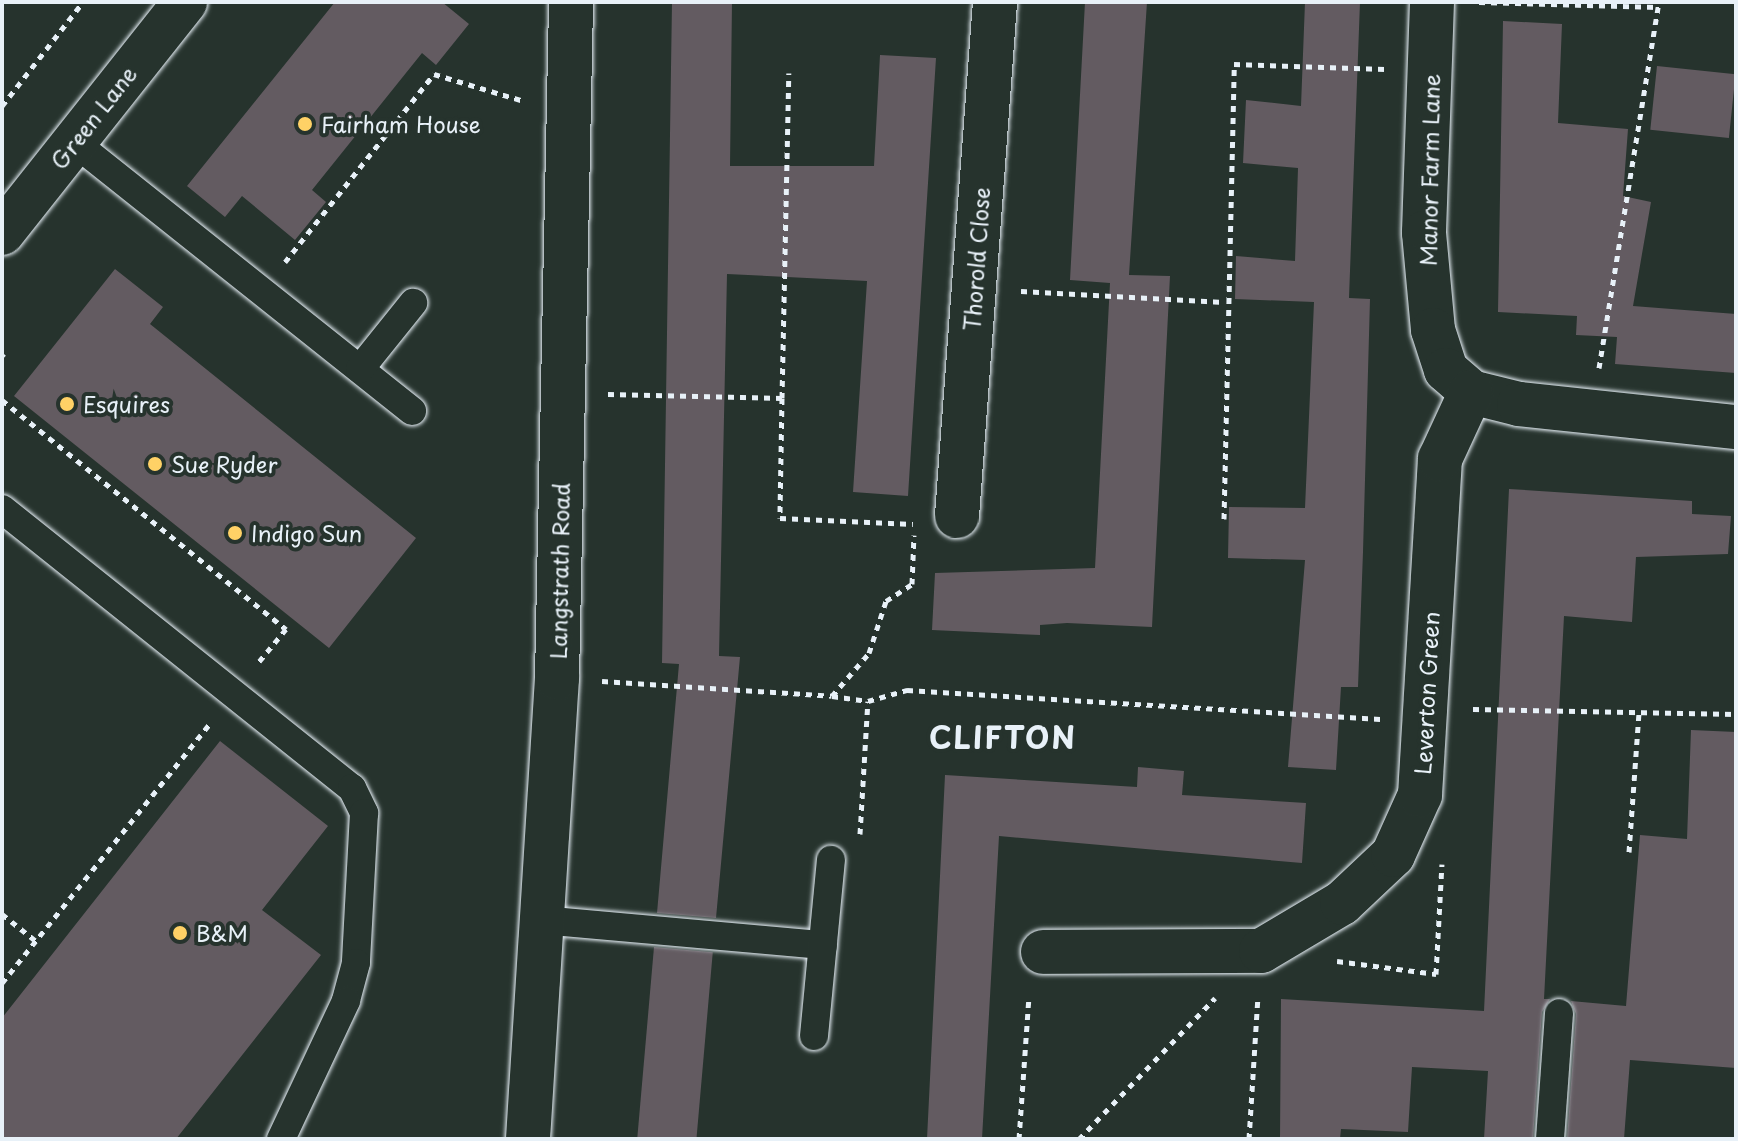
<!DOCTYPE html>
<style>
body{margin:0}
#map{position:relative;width:1738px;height:1141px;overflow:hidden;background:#26332d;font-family:"Playpen Sans",sans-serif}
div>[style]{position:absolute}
.building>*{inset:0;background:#635b61;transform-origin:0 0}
.path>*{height:5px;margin-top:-2.5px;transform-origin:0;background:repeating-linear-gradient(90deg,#e8f1f8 0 6px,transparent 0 12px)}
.roads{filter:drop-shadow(0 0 2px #e8f1f8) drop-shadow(0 0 2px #e8f1f8)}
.lane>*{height:28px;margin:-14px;padding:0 14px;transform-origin:14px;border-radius:14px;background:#26332d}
.street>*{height:44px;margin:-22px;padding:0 22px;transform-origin:22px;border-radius:22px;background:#26332d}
.secondary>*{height:44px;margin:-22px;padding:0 22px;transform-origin:22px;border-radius:22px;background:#26332d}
.dots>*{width:22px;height:22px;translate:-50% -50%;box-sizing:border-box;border:4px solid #26332d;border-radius:50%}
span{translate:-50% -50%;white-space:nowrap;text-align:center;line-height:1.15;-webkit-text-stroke:8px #26332d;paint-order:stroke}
.street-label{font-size:22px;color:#e8f1f8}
.poi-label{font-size:22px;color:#e8f1f8}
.left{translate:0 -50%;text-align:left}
.district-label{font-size:30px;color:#e8f1f8;font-weight:700;letter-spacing:2px}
.frame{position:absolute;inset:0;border:4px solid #e8f1f8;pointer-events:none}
</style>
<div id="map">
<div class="building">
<div style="clip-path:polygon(335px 2px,442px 2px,469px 24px,436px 65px,422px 53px,312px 190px,326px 202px,295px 240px,242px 196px,225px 217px,187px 186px)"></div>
<div style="clip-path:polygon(672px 2px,732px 2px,730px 166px,874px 166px,880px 55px,936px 58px,908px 496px,853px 492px,867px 281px,727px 274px,719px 656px,740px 657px,716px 918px,657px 913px,679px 664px,662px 663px)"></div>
<div style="clip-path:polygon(1085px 2px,1147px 2px,1129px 275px,1170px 276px,1152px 627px,1067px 623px,1040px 625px,1040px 635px,932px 630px,935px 573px,1095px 568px,1110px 283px,1070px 280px)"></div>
<div style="clip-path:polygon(1305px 2px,1360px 2px,1349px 298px,1370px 299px,1363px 552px,1358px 687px,1341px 687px,1336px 770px,1288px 767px,1305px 560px,1228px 558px,1229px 507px,1305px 508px,1314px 302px,1235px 299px,1236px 256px,1295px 261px,1298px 168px,1243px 163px,1246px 100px,1301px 106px)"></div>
<div style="clip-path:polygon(1503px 21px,1562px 24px,1558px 123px,1628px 129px,1623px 196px,1651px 202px,1633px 306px,1736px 314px,1736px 373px,1615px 364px,1617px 337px,1576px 335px,1577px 316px,1498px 312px)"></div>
<div style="left:1657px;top:66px;width:79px;height:64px;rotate:6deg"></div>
<div style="clip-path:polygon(115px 269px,163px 307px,150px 324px,416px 538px,329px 648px,14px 396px)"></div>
<div style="clip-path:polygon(1509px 489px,1692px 501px,1692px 514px,1731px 516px,1728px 554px,1636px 557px,1632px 622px,1564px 616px,1544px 999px,1550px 999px,1542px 1012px,1533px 1139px,1484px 1139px,1488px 1071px,1412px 1067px,1408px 1132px,1341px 1129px,1340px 1139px,1280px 1139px,1281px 999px,1484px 1011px)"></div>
<div style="clip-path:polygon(1691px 730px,1736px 732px,1736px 1068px,1630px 1060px,1624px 1139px,1567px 1139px,1576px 1014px,1571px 1001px,1626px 1006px,1640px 835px,1687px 839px)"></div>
<div style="clip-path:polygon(220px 741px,328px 826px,262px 910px,321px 955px,176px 1139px,2px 1139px,2px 1018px)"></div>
<div style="clip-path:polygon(1138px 767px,1184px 771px,1182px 795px,1306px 803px,1302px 863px,999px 836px,982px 1139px,927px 1139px,945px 775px,1137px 787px)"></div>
<div style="left:654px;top:947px;width:59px;height:193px;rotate:5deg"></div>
</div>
<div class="path">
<div style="left:1479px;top:2px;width:179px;rotate:1.6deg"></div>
<div style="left:2px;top:106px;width:132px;rotate:-52.1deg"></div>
<div style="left:285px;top:262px;width:240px;rotate:-51.6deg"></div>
<div style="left:434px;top:74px;width:94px;rotate:16.7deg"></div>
<div style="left:1021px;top:291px;width:203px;rotate:3.1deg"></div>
<div style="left:2px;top:355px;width:3px;rotate:45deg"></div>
<div style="left:1599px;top:368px;width:371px;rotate:-80.7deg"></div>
<div style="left:608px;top:394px;width:174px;rotate:1.3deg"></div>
<div style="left:782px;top:398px;width:120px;rotate:91deg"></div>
<div style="left:780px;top:518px;width:133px;rotate:2.6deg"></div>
<div style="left:782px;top:398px;width:325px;rotate:-88.8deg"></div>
<div style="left:2px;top:400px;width:365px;rotate:38.9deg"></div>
<div style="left:286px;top:629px;width:45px;rotate:129.6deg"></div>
<div style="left:1224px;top:519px;width:455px;rotate:-88.7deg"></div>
<div style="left:1234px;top:64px;width:151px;rotate:1.9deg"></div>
<div style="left:602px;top:681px;width:230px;rotate:3.7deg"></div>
<div style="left:832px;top:696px;width:57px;rotate:-49.3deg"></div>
<div style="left:869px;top:653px;width:55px;rotate:-71.9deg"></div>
<div style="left:886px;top:601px;width:31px;rotate:-33deg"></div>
<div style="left:912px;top:584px;width:49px;rotate:-87.7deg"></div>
<div style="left:832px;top:696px;width:36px;rotate:8deg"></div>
<div style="left:868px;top:701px;width:41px;rotate:-15.8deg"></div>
<div style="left:907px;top:690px;width:474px;rotate:3.5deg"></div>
<div style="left:1473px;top:709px;width:263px;rotate:1.1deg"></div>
<div style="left:860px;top:834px;width:133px;rotate:-86.6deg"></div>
<div style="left:1629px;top:852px;width:140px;rotate:-85.9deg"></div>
<div style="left:2px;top:914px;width:43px;rotate:38.5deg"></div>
<div style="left:1337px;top:961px;width:100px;rotate:7.5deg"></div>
<div style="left:1436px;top:974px;width:110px;rotate:-86.9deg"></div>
<div style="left:2px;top:983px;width:334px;rotate:-51.3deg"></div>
<div style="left:1019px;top:1139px;width:143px;rotate:-86deg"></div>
<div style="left:1079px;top:1139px;width:196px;rotate:-46deg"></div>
<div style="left:1249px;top:1139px;width:143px;rotate:-86.4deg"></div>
</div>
<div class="roads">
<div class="lane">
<div style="left:74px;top:142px;width:432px;rotate:38.5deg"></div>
<div style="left:360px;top:369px;width:85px;rotate:-51.2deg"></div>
<div style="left:2px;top:509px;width:448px;rotate:38.6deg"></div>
<div style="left:352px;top:788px;width:28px;rotate:64deg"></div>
<div style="left:364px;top:813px;width:150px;rotate:93.1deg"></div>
<div style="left:356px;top:963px;width:39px;rotate:105deg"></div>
<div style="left:346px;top:1001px;width:153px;rotate:115.2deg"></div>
<div style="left:541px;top:920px;width:283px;rotate:5.1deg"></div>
<div style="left:814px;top:1036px;width:177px;rotate:-84.5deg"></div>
<div style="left:1550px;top:1139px;width:126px;rotate:-85.9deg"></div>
</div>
<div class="street">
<div style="left:1432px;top:2px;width:231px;rotate:92deg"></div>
<div style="left:1424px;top:233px;width:97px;rotate:84.7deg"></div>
<div style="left:1433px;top:330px;width:42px;rotate:72deg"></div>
<div style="left:1446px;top:370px;width:33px;rotate:41deg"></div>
<div style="left:1471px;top:392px;width:49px;rotate:14deg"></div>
<div style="left:1519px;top:404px;width:218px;rotate:6.1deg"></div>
<div style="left:957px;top:516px;width:515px;rotate:-85.77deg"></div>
<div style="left:1043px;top:952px;width:218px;rotate:-0.3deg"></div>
<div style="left:1261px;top:951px;width:94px;rotate:-30.7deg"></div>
<div style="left:1342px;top:903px;width:70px;rotate:-43.3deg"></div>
<div style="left:1393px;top:855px;width:66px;rotate:-65.8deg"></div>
<div style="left:1420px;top:795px;width:337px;rotate:-86.6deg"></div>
<div style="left:1440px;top:459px;width:74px;rotate:-65.2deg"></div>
<div style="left:528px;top:1139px;width:462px;rotate:-86.4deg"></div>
<div style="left:557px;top:678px;width:676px;rotate:-88.81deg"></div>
</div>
<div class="secondary">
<div style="left:2px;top:233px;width:295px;rotate:-51.6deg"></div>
</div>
</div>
<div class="dots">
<div style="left:305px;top:124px;background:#ffd166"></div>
<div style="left:67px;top:404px;background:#ffd166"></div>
<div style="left:155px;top:464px;background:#ffd166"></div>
<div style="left:235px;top:533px;background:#ffd166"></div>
<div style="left:180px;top:933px;background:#ffd166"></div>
</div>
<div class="street-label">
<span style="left:93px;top:117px;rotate:-52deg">Green Lane</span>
<span style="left:1429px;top:170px;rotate:-89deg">Manor Farm Lane</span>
<span style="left:976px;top:259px;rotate:-86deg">Thorold Close</span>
<span style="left:559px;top:571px;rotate:-89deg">Langstrath Road</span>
<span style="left:1426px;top:693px;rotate:-87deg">Leverton Green</span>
</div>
<div class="poi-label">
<span class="left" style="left:321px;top:124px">Fairham House</span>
<span class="left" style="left:83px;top:404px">Esquires</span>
<span class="left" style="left:171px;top:464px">Sue Ryder</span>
<span class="left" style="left:251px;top:533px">Indigo Sun</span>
<span class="left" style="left:196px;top:933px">B&amp;M</span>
</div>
<div class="district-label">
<span style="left:1003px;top:737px">CLIFTON</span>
</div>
<div class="frame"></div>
</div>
